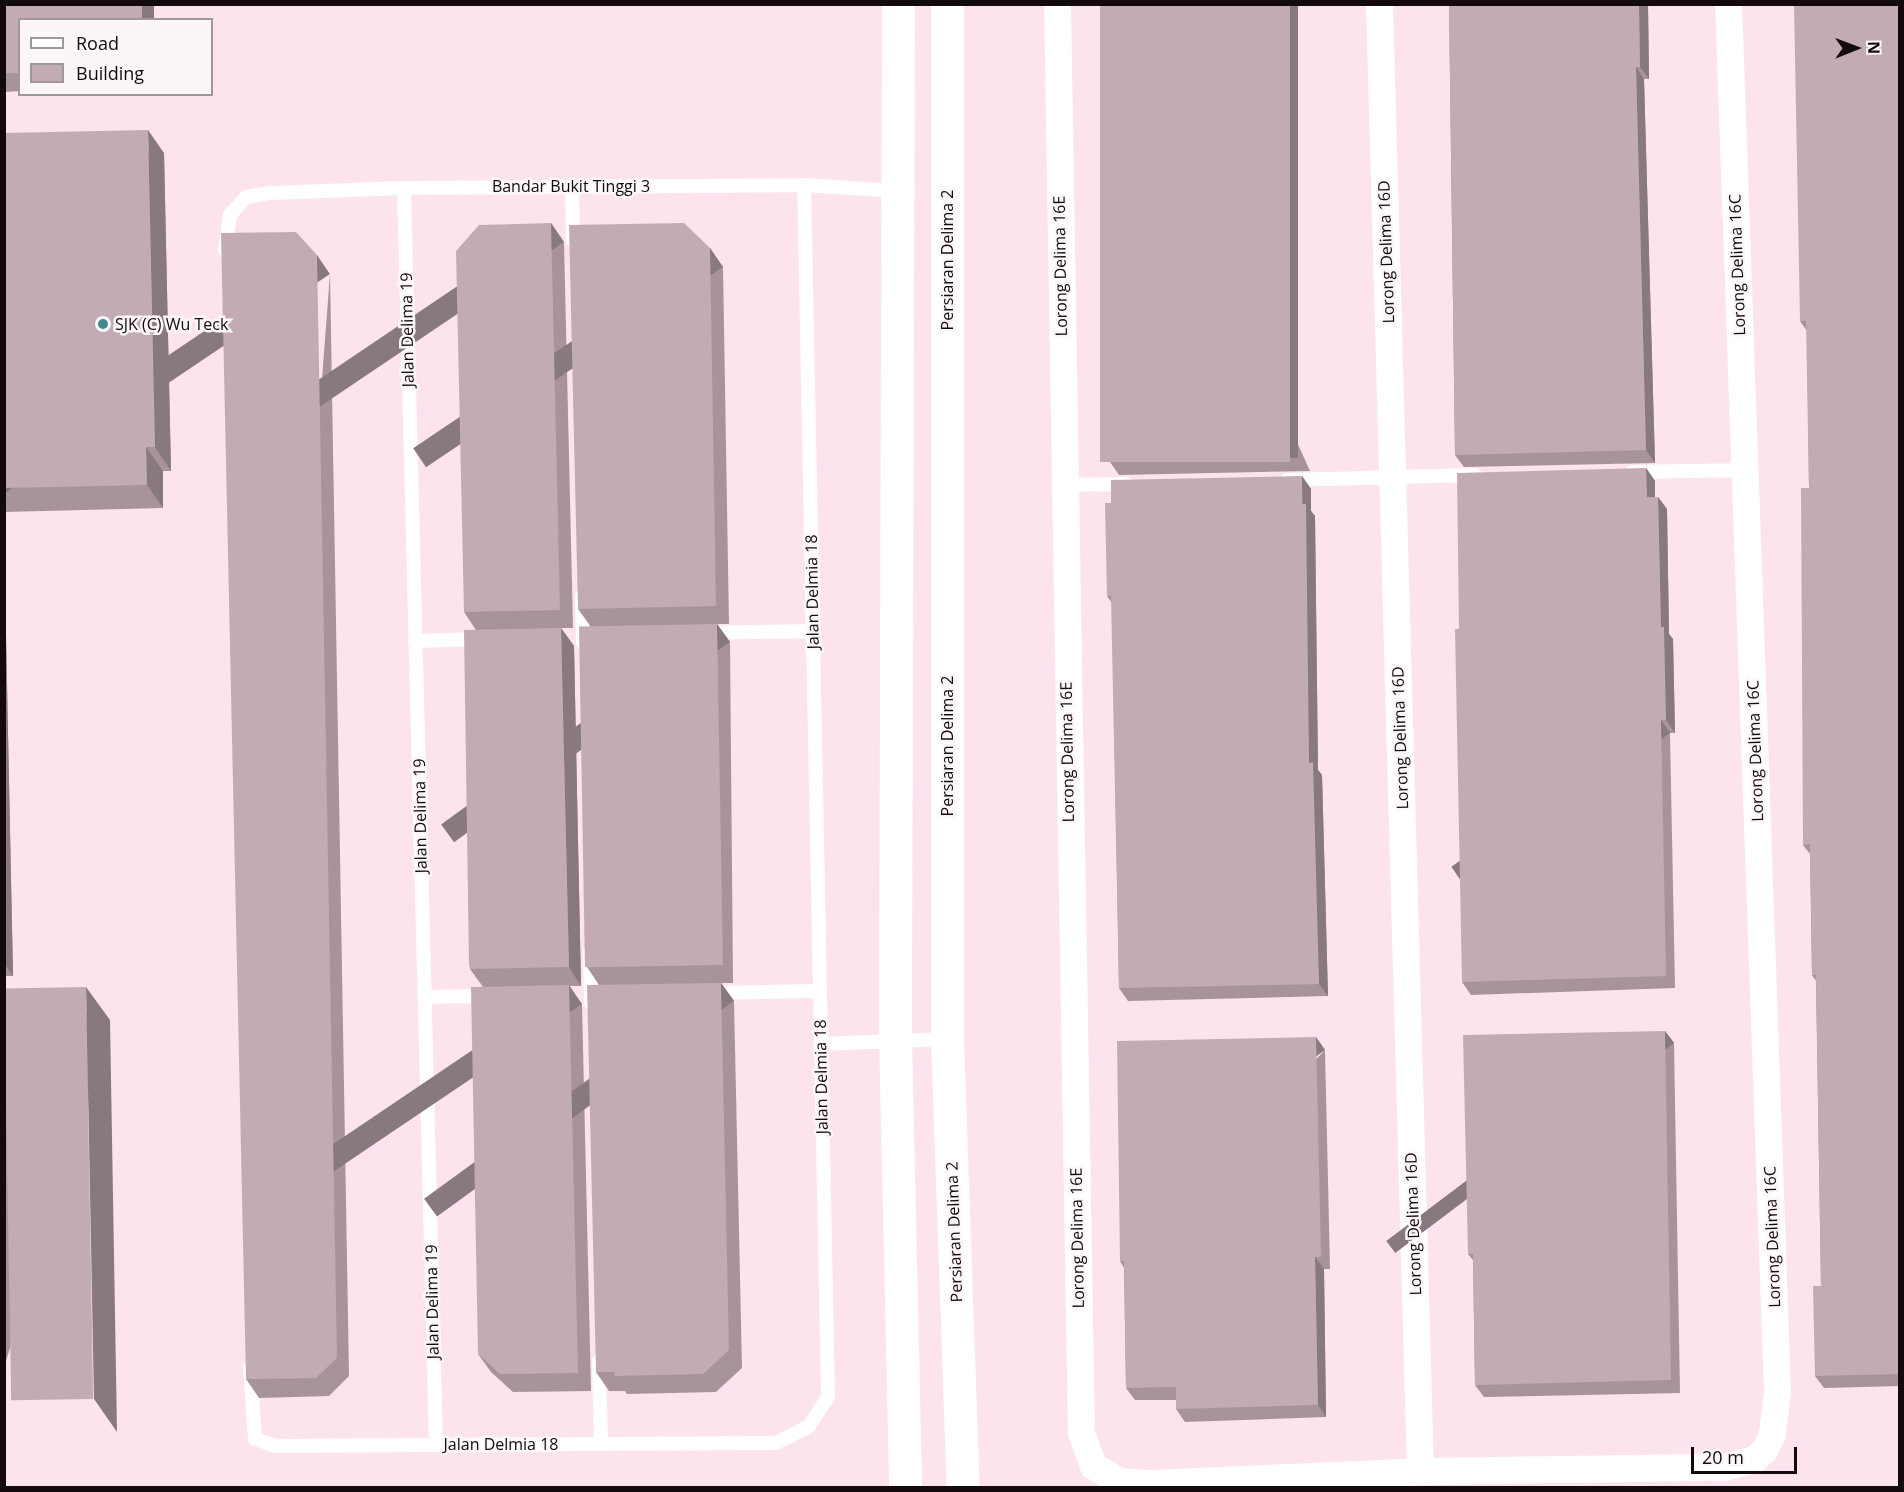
<!DOCTYPE html>
<style>
body{margin:0}
#map{position:relative;width:1904px;height:1492px;overflow:hidden;background:#fce3ee;font-family:"Open Sans",sans-serif}
div>[style]{position:absolute}
.service>*{height:14px;margin:-7px;padding:0 7px;transform-origin:7px;border-radius:7px;background:#fff}
.minor>*{height:27px;margin:-13.5px;padding:0 13.5px;transform-origin:13.5px;border-radius:13.5px;background:#fff}
.tertiary>*{height:33px;margin:-16.5px;padding:0 16.5px;transform-origin:16.5px;border-radius:16.5px;background:#fff}
.wall>*{inset:0;background:#a8939c;transform-origin:0 0}
.shaded-wall>*{inset:0;background:#88787f;transform-origin:0 0}
.building>*{inset:0;background:#c3abb5;transform-origin:0 0}
.dots>*{width:16px;height:16px;translate:-50% -50%;box-sizing:border-box;border:3px solid #fcf6f9;border-radius:50%}
span{translate:-50% -50%;white-space:nowrap;text-align:center;line-height:1.15;-webkit-text-stroke:5px #fcf6f9;paint-order:stroke}
.street-label{font-size:16px;color:#120a0d}
.poi-label{font-size:16px;color:#120a0d}
.left{translate:0 -50%;text-align:left}
.frame{position:absolute;inset:0;border:6px solid #120a0d;pointer-events:none}
.legend{position:absolute;left:18px;top:18px;width:195px;height:78px;box-sizing:border-box;background:#fcf6f9;border:2px solid #9e989b;margin:0;padding:8px 10px;list-style:none;font-size:18px;color:#120a0d}
.legend li{display:flex;align-items:center;gap:12px;height:30px}
.legend b{width:30px;border:2px solid #9e989b}
.north{position:absolute;left:1826px;top:18px;width:60px;height:60px;-webkit-text-stroke:4px #fcf6f9;paint-order:stroke;rotate:89deg;font-size:16px;font-weight:700;line-height:24px;text-align:center;color:#120a0d}
.north::after{content:'';display:block;margin:auto;width:21px;height:27px;background:#120a0d;clip-path:polygon(50% 0,100% 100%,50% 72%,0 100%)}
.scale{position:absolute;left:1691px;top:1447px;width:106px;height:27px;box-sizing:border-box;border:3px solid #120a0d;border-top:0;padding-left:8px;font-size:18px;line-height:21px;white-space:nowrap;color:#120a0d;-webkit-text-stroke:4px #fcf6f9;paint-order:stroke}
</style>
<div id="map">
<div class="service">
<div style="left:572px;top:186px;width:55px;rotate:89deg"></div>
<div style="left:404px;top:188px;width:1256px;rotate:88.54deg"></div>
<div style="left:225px;top:250px;width:35px;rotate:-82deg"></div>
<div style="left:230px;top:215px;width:24px;rotate:-48deg"></div>
<div style="left:246px;top:197px;width:24px;rotate:-9deg"></div>
<div style="left:270px;top:193px;width:134px;rotate:-2.1deg"></div>
<div style="left:404px;top:188px;width:400px;rotate:-0.4deg"></div>
<div style="left:804px;top:185px;width:92px;rotate:3.7deg"></div>
<div style="left:1632px;top:472px;width:112px;rotate:-1deg"></div>
<div style="left:1287px;top:480px;width:188px;rotate:-1.5deg"></div>
<div style="left:1063px;top:485px;width:64px;rotate:-0.9deg"></div>
<div style="left:582px;top:596px;width:47px;rotate:88.8deg"></div>
<div style="left:705px;top:633px;width:108px;rotate:-1.1deg"></div>
<div style="left:415px;top:641px;width:67px;rotate:-1.7deg"></div>
<div style="left:590px;top:953px;width:50px;rotate:88.9deg"></div>
<div style="left:711px;top:993px;width:108px;rotate:-1.1deg"></div>
<div style="left:424px;top:997px;width:64px;rotate:-0.9deg"></div>
<div style="left:820px;top:1044px;width:127px;rotate:-2.3deg"></div>
<div style="left:599px;top:1361px;width:83px;rotate:88.6deg"></div>
<div style="left:250px;top:1367px;width:72px;rotate:86deg"></div>
<div style="left:255px;top:1439px;width:21px;rotate:19deg"></div>
<div style="left:275px;top:1446px;width:501px;rotate:-0.34deg"></div>
<div style="left:776px;top:1443px;width:37px;rotate:-27deg"></div>
<div style="left:809px;top:1426px;width:35px;rotate:-57deg"></div>
<div style="left:828px;top:1397px;width:1212px;rotate:-91.13deg"></div>
</div>
<div class="minor">
<div style="left:1057px;top:4px;width:1429px;rotate:89.04deg"></div>
<div style="left:1081px;top:1433px;width:35px;rotate:70deg"></div>
<div style="left:1093px;top:1466px;width:31px;rotate:29deg"></div>
<div style="left:1120px;top:1481px;width:30px;rotate:4deg"></div>
<div style="left:1150px;top:1483px;width:270px;rotate:-2.5deg"></div>
<div style="left:1420px;top:1471px;width:304px;rotate:-0.8deg"></div>
<div style="left:1724px;top:1467px;width:31px;rotate:-15deg"></div>
<div style="left:1754px;top:1459px;width:13px;rotate:-42deg"></div>
<div style="left:1764px;top:1450px;width:18px;rotate:-63deg"></div>
<div style="left:1772px;top:1434px;width:43px;rotate:-83.4deg"></div>
<div style="left:1777px;top:1391px;width:1388px;rotate:-92.02deg"></div>
<div style="left:1379px;top:4px;width:1468px;rotate:88.4deg"></div>
</div>
<div class="tertiary">
<div style="left:898px;top:4px;width:1034px;rotate:90.17deg"></div>
<div style="left:895px;top:1038px;width:450px;rotate:88.7deg"></div>
<div style="left:947px;top:4px;width:1035px;rotate:90deg"></div>
<div style="left:947px;top:1039px;width:449px;rotate:88deg"></div>
</div>
<div class="wall">
<div style="clip-path:polygon(4px 4px,154px 4px,154px 20px,20px 20px,20px 91px,4px 92px)"></div>
<div style="clip-path:polygon(1100px 4px,1310px 471px,1119px 475px,1110px 462px)"></div>
<div style="clip-path:polygon(1449px 4px,1648px 4px,1649px 79px,1644px 79px,1655px 463px,1464px 467px,1455px 455px)"></div>
<div style="clip-path:polygon(1899px 4px,1899px 1386px,1824px 1388px,1815px 1376px,1821px 1286px,1816px 981px,1812px 975px,1810px 854px,1803px 845px,1809px 488px,1807px 331px,1800px 321px)"></div>
<div style="clip-path:polygon(4px 133px,164px 153px,171px 471px,163px 471px,163px 508px,4px 512px)"></div>
<div style="clip-path:polygon(551px 223px,564px 242px,573px 628px,561px 628px,574px 646px,581px 986px,569px 986px,582px 1004px,591px 1391px,513px 1392px,491px 1372px,478px 1354px,483px 987px,470px 969px,476px 630px,464px 612px)"></div>
<div style="clip-path:polygon(710px 248px,723px 267px,729px 624px,717px 624px,730px 642px,733px 983px,721px 983px,734px 1001px,742px 1368px,716px 1392px,627px 1394px,625px 1391px,609px 1391px,596px 1372px,599px 985px,587px 967px,591px 627px,578px 609px)"></div>
<div style="clip-path:polygon(330px 274px,349px 1376px,329px 1396px,259px 1398px,246px 1379px)"></div>
<div style="clip-path:polygon(1646px 468px,1655px 481px,1655px 497px,1658px 497px,1667px 509px,1669px 634px,1673px 639px,1675px 733px,1670px 733px,1675px 988px,1471px 995px,1462px 982px)"></div>
<div style="clip-path:polygon(1302px 476px,1311px 489px,1311px 511px,1315px 516px,1318px 770px,1322px 775px,1328px 996px,1128px 1001px,1119px 988px,1112px 603px,1107px 596px,1111px 503px)"></div>
<div style="clip-path:polygon(4px 538px,13px 976px,4px 976px)"></div>
<div style="left:4px;top:988px;width:111px;height:446px;rotate:17deg"></div>
<div style="clip-path:polygon(1665px 1031px,1674px 1043px,1680px 1393px,1484px 1397px,1475px 1385px,1473px 1260px,1468px 1254px)"></div>
<div style="clip-path:polygon(1325px 1050px,1330px 1269px,1324px 1269px,1326px 1417px,1185px 1422px,1176px 1409px,1176px 1400px,1135px 1400px,1126px 1388px,1124px 1268px,1120px 1261px)"></div>
</div>
<div class="shaded-wall">
<div style="left:142px;top:4px;width:12px;height:16px"></div>
<div style="left:1290px;top:4px;width:8px;height:454px"></div>
<div style="clip-path:polygon(1639px 4px,1648px 4px,1649px 79px,1640px 67px)"></div>
<div style="clip-path:polygon(1636px 67px,1644px 79px,1655px 463px,1646px 450px)"></div>
<div style="clip-path:polygon(148px 130px,164px 153px,171px 471px,155px 447px)"></div>
<div style="left:551px;top:223px;width:23px;height:387px;rotate:56deg"></div>
<div style="left:710px;top:248px;width:23px;height:358px;rotate:56deg"></div>
<div style="left:317px;top:255px;width:23px;height:1103px;rotate:56deg"></div>
<div style="clip-path:polygon(146px 447px,163px 471px,163px 508px,147px 485px)"></div>
<div style="clip-path:polygon(1646px 468px,1655px 481px,1655px 509px,1647px 497px)"></div>
<div style="clip-path:polygon(1302px 476px,1311px 489px,1311px 511px,1315px 516px,1318px 770px,1322px 775px,1328px 996px,1319px 984px,1309px 763px)"></div>
<div style="clip-path:polygon(1658px 497px,1667px 509px,1669px 634px,1673px 639px,1675px 733px,1666px 720px,1661px 627px)"></div>
<div style="clip-path:polygon(4px 538px,13px 976px,4px 963px)"></div>
<div style="left:717px;top:624px;width:22px;height:341px;rotate:54deg"></div>
<div style="clip-path:polygon(561px 628px,574px 646px,581px 986px,569px 967px)"></div>
<div style="left:1661px;top:720px;width:16px;height:256px;rotate:55deg"></div>
<div style="left:721px;top:983px;width:22px;height:367px;rotate:54deg"></div>
<div style="left:569px;top:985px;width:23px;height:388px;rotate:56deg"></div>
<div style="clip-path:polygon(86px 987px,110px 1020px,117px 1432px,94px 1399px)"></div>
<div style="left:1665px;top:1031px;width:15px;height:349px;rotate:53deg"></div>
<div style="left:1316px;top:1037px;width:16px;height:220px;rotate:55deg"></div>
<div style="clip-path:polygon(1315px 1257px,1324px 1269px,1326px 1417px,1318px 1405px)"></div>
</div>
<div class="building">
<div style="clip-path:polygon(4px 4px,142px 4px,142px 20px,20px 20px,20px 73px,4px 73px)"></div>
<div style="left:1100px;top:4px;width:190px;height:458px"></div>
<div style="clip-path:polygon(1449px 4px,1639px 4px,1640px 67px,1636px 67px,1646px 450px,1455px 455px)"></div>
<div style="clip-path:polygon(1794px 4px,1899px 4px,1899px 1374px,1815px 1376px,1813px 1286px,1821px 1286px,1816px 975px,1812px 975px,1810px 844px,1803px 845px,1801px 488px,1809px 488px,1806px 321px,1800px 321px)"></div>
<div style="clip-path:polygon(148px 130px,155px 447px,146px 447px,147px 485px,4px 488px,4px 133px)"></div>
<div style="clip-path:polygon(551px 223px,560px 610px,464px 612px,456px 251px,479px 225px)"></div>
<div style="clip-path:polygon(684px 223px,710px 248px,716px 606px,578px 609px,569px 225px)"></div>
<div style="clip-path:polygon(296px 232px,317px 255px,337px 1358px,316px 1378px,246px 1379px,221px 233px)"></div>
<div style="clip-path:polygon(1646px 468px,1647px 497px,1658px 497px,1661px 627px,1664px 627px,1666px 720px,1661px 720px,1666px 976px,1462px 982px,1455px 629px,1459px 629px,1457px 473px)"></div>
<div style="clip-path:polygon(1302px 476px,1302px 504px,1306px 504px,1309px 763px,1313px 762px,1319px 984px,1119px 988px,1111px 596px,1107px 596px,1105px 503px,1111px 503px,1111px 480px)"></div>
<div style="left:717px;top:624px;width:341px;height:138px;rotate:89deg"></div>
<div style="clip-path:polygon(561px 628px,569px 967px,470px 969px,469px 965px,464px 630px)"></div>
<div style="clip-path:polygon(721px 983px,729px 1350px,703px 1374px,615px 1376px,614px 1372px,596px 1372px,587px 985px)"></div>
<div style="clip-path:polygon(569px 985px,578px 1373px,500px 1374px,478px 1354px,471px 987px)"></div>
<div style="left:86px;top:987px;width:412px;height:82px;rotate:89deg"></div>
<div style="clip-path:polygon(1665px 1031px,1671px 1380px,1475px 1385px,1473px 1254px,1468px 1254px,1463px 1035px)"></div>
<div style="clip-path:polygon(1316px 1037px,1321px 1257px,1315px 1257px,1318px 1405px,1176px 1409px,1176px 1387px,1126px 1388px,1124px 1261px,1120px 1261px,1117px 1041px)"></div>
</div>
<div class="dots">
<div style="left:103px;top:324px;background:#41898d"></div>
</div>
<div class="street-label">
<span style="left:571px;top:186px">Bandar Bukit Tinggi 3</span>
<span style="left:1386px;top:252px;rotate:-92deg">Lorong Delima 16D</span>
<span style="left:947px;top:260px;rotate:-90deg">Persiaran Delima 2</span>
<span style="left:1737px;top:265px;rotate:-92deg">Lorong Delima 16C</span>
<span style="left:1060px;top:266px;rotate:-91deg">Lorong Delima 16E</span>
<span style="left:407px;top:330px;rotate:-91deg">Jalan Delima 19</span>
<span style="left:812px;top:592px;rotate:-91deg">Jalan Delmia 18</span>
<span style="left:1400px;top:738px;rotate:-92deg">Lorong Delima 16D</span>
<span style="left:947px;top:746px;rotate:-90deg">Persiaran Delima 2</span>
<span style="left:1755px;top:751px;rotate:-92deg">Lorong Delima 16C</span>
<span style="left:1067px;top:752px;rotate:-91deg">Lorong Delima 16E</span>
<span style="left:420px;top:816px;rotate:-91deg">Jalan Delima 19</span>
<span style="left:821px;top:1077px;rotate:-91deg">Jalan Delmia 18</span>
<span style="left:1413px;top:1224px;rotate:-92deg">Lorong Delima 16D</span>
<span style="left:954px;top:1232px;rotate:-92deg">Persiaran Delima 2</span>
<span style="left:1772px;top:1237px;rotate:-92deg">Lorong Delima 16C</span>
<span style="left:1077px;top:1238px;rotate:-91deg">Lorong Delima 16E</span>
<span style="left:432px;top:1302px;rotate:-91deg">Jalan Delima 19</span>
<span style="left:501px;top:1444px">Jalan Delmia 18</span>
</div>
<div class="poi-label">
<span class="left" style="left:115px;top:324px">SJK (C) Wu Teck</span>
</div>
<div class="frame"></div>
<ul class="legend">
<li><b style="height:8px;background:#fff"></b>Road</li>
<li><b style="height:16px;background:#c3abb5"></b>Building</li>
</ul>
<div class="north">N</div>
<div class="scale">20 m</div>
</div>
